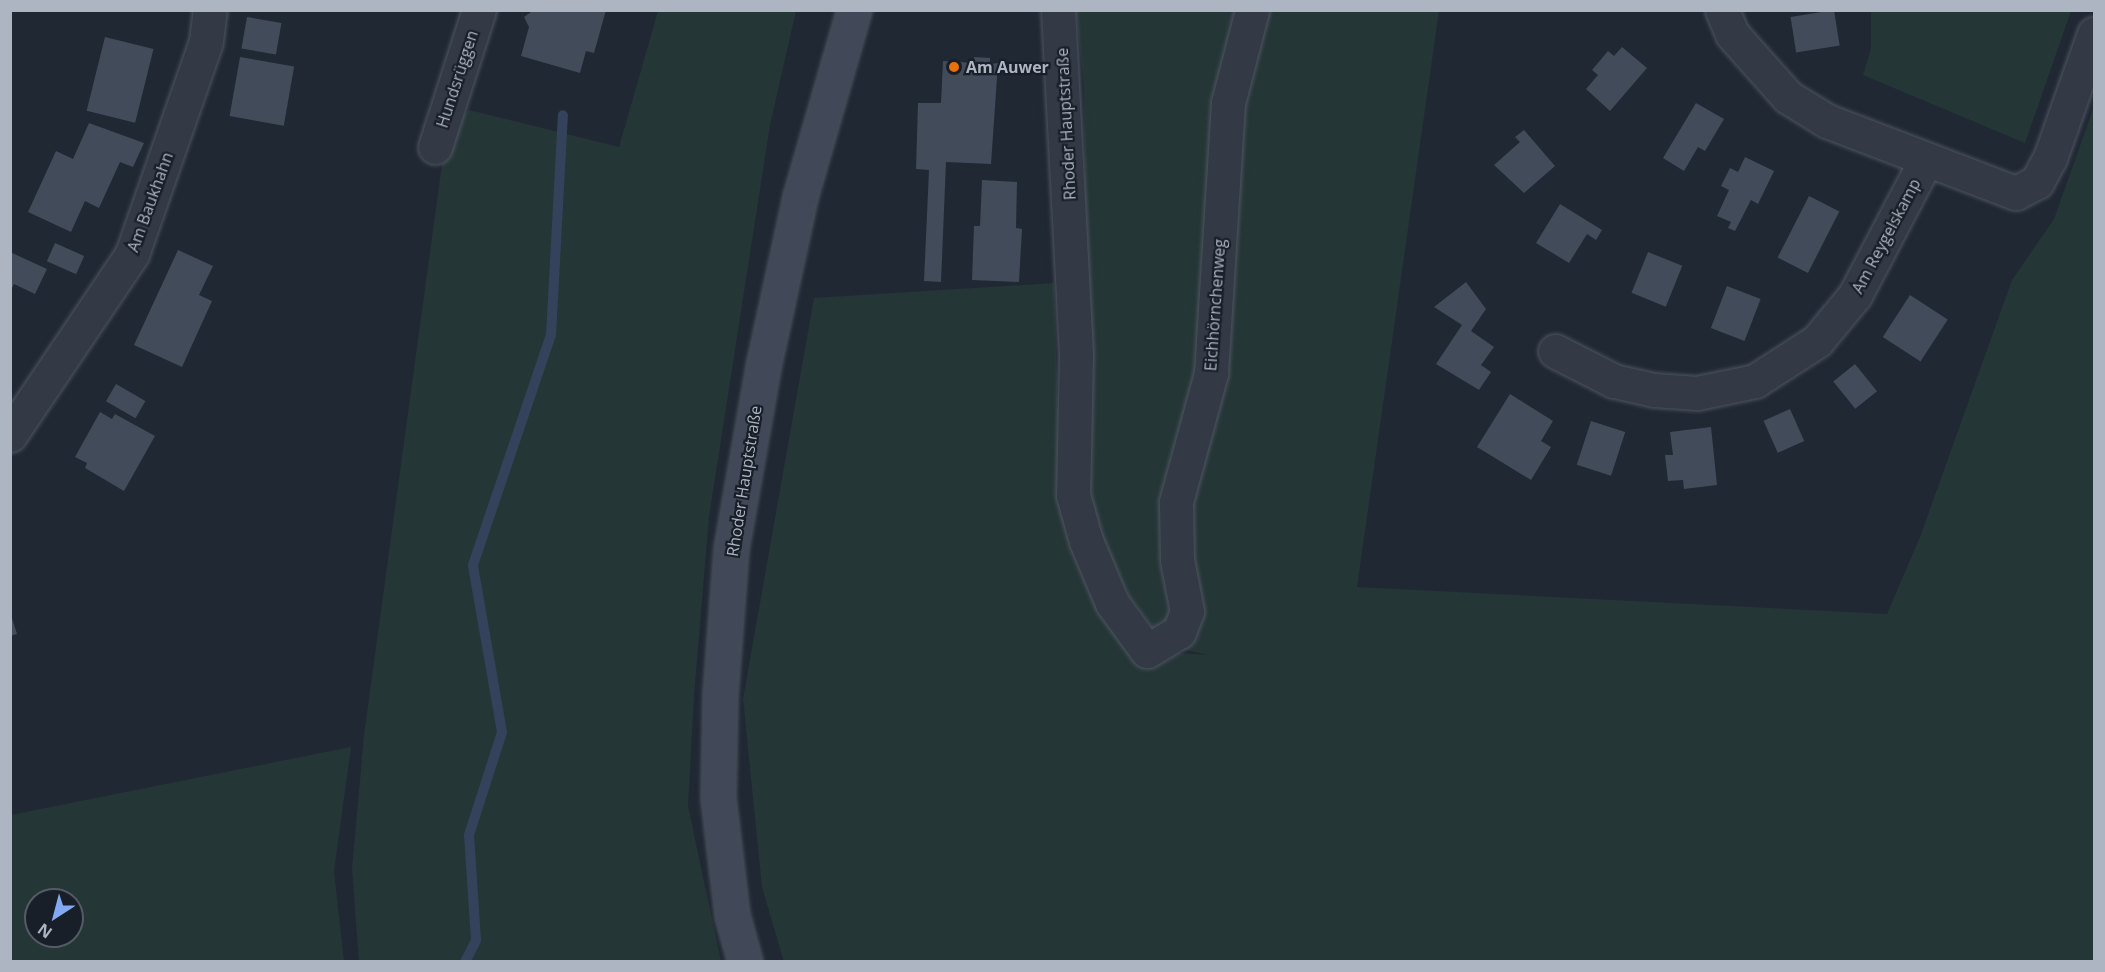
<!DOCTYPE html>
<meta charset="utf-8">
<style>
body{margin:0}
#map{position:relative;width:2105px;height:972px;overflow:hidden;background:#202834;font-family:"Open Sans",sans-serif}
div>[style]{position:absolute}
.green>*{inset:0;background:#253637}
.stream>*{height:10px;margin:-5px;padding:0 5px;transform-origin:5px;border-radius:5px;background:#34435b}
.building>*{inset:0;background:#414b59;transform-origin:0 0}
.roads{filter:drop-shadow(0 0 2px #4e5560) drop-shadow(0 0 2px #4e5560)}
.street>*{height:33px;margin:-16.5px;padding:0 16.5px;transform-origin:16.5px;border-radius:16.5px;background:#333a45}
.secondary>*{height:33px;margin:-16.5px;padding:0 16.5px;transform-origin:16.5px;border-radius:16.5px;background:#414958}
.dots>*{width:16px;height:16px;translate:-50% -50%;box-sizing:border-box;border:3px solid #191f29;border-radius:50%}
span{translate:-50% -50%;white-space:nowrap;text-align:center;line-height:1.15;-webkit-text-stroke:4.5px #191f29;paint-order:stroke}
.poi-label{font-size:16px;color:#adb5c2;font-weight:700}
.left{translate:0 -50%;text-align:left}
.street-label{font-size:16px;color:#adb5c2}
.frame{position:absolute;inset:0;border:12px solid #adb5c2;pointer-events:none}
.north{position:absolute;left:24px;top:888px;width:60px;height:60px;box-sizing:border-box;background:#191f29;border:2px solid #545b66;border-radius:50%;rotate:216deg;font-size:16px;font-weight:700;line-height:24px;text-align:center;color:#adb5c2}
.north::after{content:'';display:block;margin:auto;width:21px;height:27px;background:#83aaf1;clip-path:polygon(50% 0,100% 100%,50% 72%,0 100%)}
</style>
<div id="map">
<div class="green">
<div style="clip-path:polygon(658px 11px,796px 11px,770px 125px,709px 517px,694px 696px,688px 806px,721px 961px,359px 962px,352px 869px,364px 735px,446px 135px,469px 110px,619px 147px)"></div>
<div style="clip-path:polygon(1076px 11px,1439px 11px,1357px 587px,1887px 614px,1920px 537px,2012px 280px,2054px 219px,2094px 106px,2094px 961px,784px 962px,762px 887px,743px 699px,814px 298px,1054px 283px,1060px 488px,1088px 590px,1147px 651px,1208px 655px,1165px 645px,1129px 596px,1100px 537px,1088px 491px,1084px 86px)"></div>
<div style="clip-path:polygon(1871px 11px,2071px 11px,2025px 143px,1863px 75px,1871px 49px)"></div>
<div style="clip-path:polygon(evenodd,351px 747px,334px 871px,344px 961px,11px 961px,11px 815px,351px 747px,36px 900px,72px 900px,72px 936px,36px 936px,36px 900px)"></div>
</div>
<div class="stream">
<div style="left:465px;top:962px;width:25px;rotate:-63deg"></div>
<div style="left:476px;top:940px;width:105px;rotate:-93.8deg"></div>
<div style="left:469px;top:835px;width:108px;rotate:-72.2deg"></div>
<div style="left:502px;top:732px;width:169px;rotate:-99.9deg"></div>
<div style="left:473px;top:565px;width:243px;rotate:-71.3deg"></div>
<div style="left:551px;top:335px;width:220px;rotate:-86.9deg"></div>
</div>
<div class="building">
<div style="clip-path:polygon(534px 10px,606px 10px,594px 53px,586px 51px,580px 73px,521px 56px,529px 27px,524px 17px)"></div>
<div style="left:1834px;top:10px;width:36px;height:44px;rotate:81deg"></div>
<div style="left:247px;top:17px;width:35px;height:32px;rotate:10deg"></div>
<div style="left:105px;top:37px;width:50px;height:76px;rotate:14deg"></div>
<div style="clip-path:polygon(1622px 47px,1647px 68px,1610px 111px,1586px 89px,1598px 75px,1592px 70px,1608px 51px,1614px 56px)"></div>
<div style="left:240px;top:57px;width:55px;height:60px;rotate:10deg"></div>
<div style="clip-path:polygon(974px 57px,990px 58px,990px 64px,998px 63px,991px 164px,946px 162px,941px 282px,924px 281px,929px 170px,916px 169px,918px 103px,941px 103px,943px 61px,974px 63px)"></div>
<div style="clip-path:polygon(1696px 103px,1724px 119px,1705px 151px,1698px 147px,1684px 171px,1663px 158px)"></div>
<div style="clip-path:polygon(89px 123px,144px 143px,133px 167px,120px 162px,99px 208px,85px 201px,71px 232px,28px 212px,56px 151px,73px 159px)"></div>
<div style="clip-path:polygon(1524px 130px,1555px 166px,1524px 193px,1494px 165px,1520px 142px,1515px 137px)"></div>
<div style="clip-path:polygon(1745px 157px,1774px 171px,1758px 204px,1751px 200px,1735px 231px,1728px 228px,1731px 222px,1717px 216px,1729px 190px,1721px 186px,1730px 168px,1738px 172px)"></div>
<div style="clip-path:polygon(982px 180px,1017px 182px,1016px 228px,1022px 229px,1019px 282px,972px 280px,974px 226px,980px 226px)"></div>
<div style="left:1809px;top:196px;width:34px;height:69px;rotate:27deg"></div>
<div style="clip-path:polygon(1560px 204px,1602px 230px,1596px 240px,1587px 234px,1569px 263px,1536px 243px)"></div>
<div style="left:55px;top:243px;width:32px;height:20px;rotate:24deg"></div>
<div style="clip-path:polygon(178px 250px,213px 266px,199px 295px,212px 301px,182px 367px,134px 345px)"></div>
<div style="clip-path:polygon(10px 252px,47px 269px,35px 294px,14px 284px,10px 292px)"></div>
<div style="left:1648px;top:252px;width:37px;height:44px;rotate:22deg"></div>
<div style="clip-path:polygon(1466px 282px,1486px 309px,1471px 331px,1494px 347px,1481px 365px,1491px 372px,1479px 390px,1436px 364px,1462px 325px,1434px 307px)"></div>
<div style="left:1727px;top:286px;width:36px;height:45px;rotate:21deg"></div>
<div style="left:1910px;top:295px;width:45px;height:50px;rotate:33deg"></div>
<div style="left:1855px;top:364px;width:35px;height:28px;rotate:51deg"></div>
<div style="left:116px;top:384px;width:34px;height:20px;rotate:30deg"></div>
<div style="clip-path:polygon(1510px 394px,1553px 421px,1541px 441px,1551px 447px,1531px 480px,1477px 447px)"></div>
<div style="left:1790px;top:409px;width:35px;height:29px;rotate:66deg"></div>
<div style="clip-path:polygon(100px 412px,112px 419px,115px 414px,155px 436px,124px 491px,85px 468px,87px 463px,75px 457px)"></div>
<div style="left:1591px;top:421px;width:36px;height:46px;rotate:18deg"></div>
<div style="clip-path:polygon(1711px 427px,1717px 485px,1684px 489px,1683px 480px,1668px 481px,1665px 455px,1673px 455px,1670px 432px)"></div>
<div style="clip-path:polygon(10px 612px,17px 634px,10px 636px)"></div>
</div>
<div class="roads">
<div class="street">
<div style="left:1058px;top:10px;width:345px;rotate:87deg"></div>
<div style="left:1076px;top:355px;width:140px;rotate:91.2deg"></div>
<div style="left:1073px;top:495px;width:48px;rotate:74.2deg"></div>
<div style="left:1086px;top:541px;width:67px;rotate:67.2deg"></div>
<div style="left:1112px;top:603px;width:59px;rotate:53.9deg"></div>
<div style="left:1147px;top:651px;width:37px;rotate:-31deg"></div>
<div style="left:1179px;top:632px;width:22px;rotate:-69deg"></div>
<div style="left:1187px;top:611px;width:52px;rotate:-101.1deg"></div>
<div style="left:1177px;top:560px;width:58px;rotate:-91deg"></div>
<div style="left:1176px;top:502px;width:134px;rotate:-74.8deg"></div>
<div style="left:1211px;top:373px;width:271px;rotate:-86.4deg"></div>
<div style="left:1228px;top:103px;width:96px;rotate:-75.5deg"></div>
<div style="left:1722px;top:10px;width:26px;rotate:67deg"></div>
<div style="left:1732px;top:34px;width:84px;rotate:48.4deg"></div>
<div style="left:1788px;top:97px;width:46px;rotate:31.6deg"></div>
<div style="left:1827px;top:121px;width:202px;rotate:20.9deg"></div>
<div style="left:2016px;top:193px;width:24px;rotate:-28deg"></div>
<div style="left:2037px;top:182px;width:27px;rotate:-62deg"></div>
<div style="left:2050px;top:158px;width:132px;rotate:-70.5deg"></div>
<div style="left:435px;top:147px;width:144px;rotate:-72.2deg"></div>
<div style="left:1555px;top:351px;width:66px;rotate:27deg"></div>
<div style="left:1614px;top:381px;width:41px;rotate:12.7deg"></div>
<div style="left:1654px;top:390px;width:43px;rotate:4deg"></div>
<div style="left:1697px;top:393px;width:59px;rotate:-11.7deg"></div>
<div style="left:1755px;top:381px;width:74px;rotate:-32.8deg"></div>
<div style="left:1817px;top:341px;width:60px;rotate:-50.4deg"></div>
<div style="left:1855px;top:295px;width:153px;rotate:-62.3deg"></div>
<div style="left:10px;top:435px;width:218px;rotate:-56deg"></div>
<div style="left:132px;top:254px;width:225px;rotate:-70.8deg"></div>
<div style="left:206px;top:41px;width:31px;rotate:-83deg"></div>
</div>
<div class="secondary">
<div style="left:745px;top:962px;width:49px;rotate:-105.5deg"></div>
<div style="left:732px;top:915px;width:118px;rotate:-96.8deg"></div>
<div style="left:718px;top:798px;width:103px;rotate:-88.9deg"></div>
<div style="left:720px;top:695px;width:146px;rotate:-85.7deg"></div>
<div style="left:731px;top:549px;width:185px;rotate:-80deg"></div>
<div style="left:763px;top:367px;width:174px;rotate:-77.7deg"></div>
<div style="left:800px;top:197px;width:195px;rotate:-73.9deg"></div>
</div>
</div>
<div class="dots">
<div style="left:954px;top:67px;background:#e8710a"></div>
</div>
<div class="poi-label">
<span class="left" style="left:966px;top:67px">Am Auwer</span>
</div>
<div class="street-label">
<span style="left:457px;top:79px;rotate:-72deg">Hundsrüggen</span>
<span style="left:1066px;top:124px;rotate:-93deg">Rhoder Hauptstraße</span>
<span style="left:150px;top:202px;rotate:-70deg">Am Baukhahn</span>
<span style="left:1886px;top:236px;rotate:-62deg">Am Reygelskamp</span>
<span style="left:1215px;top:305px;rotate:-86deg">Eichhörnchenweg</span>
<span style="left:744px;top:481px;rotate:-81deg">Rhoder Hauptstraße</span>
</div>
<div class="frame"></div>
<div class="north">N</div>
</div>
